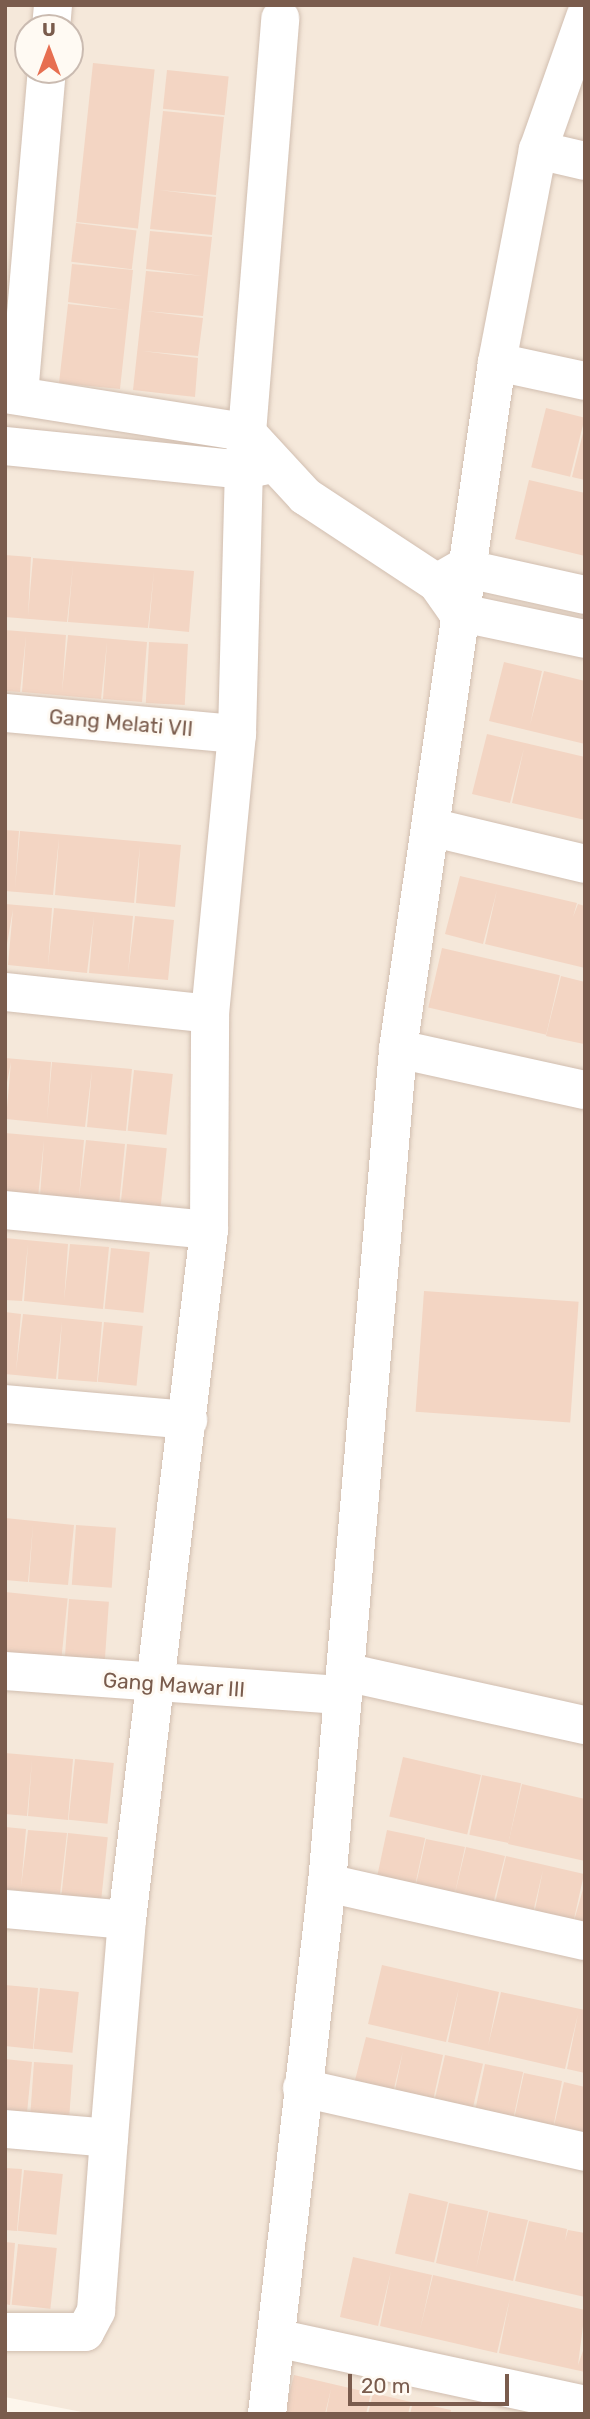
<!DOCTYPE html>
<style>
body{margin:0}
#map{position:relative;width:590px;height:2419px;overflow:hidden;background:#fdf6ec;font-family:Rubik,sans-serif}
div>[style]{position:absolute}
.residential>*{inset:0;background:#f5e8da}
.building>*{inset:0;background:#f3d5c3;transform-origin:0 0}
.roads{filter:drop-shadow(0 0 2px #d1beb0) drop-shadow(0 0 2px #d1beb0)}
.minor>*{height:38px;margin:-19px;padding:0 19px;transform-origin:19px;border-radius:19px;background:#fff}
span{translate:-50% -50%;white-space:nowrap;text-align:center;line-height:1.15;-webkit-text-stroke:6px #fffaf3;paint-order:stroke}
.street-label{font-size:21px;color:#7a5c4d}
.frame{position:absolute;inset:0;border:7px solid #7a5c4d;pointer-events:none}
.north{position:absolute;left:14px;top:14px;width:70px;height:70px;box-sizing:border-box;background:#fffaf3;border:2px solid #cabbb1;border-radius:50%;rotate:0deg;font-size:19px;font-weight:700;line-height:28px;text-align:center;color:#7a5c4d}
.north::after{content:'';display:block;margin:auto;width:24px;height:32px;background:#e76f51;clip-path:polygon(50% 0,100% 100%,50% 72%,0 100%)}
.scale{position:absolute;left:348px;top:2374px;width:161px;height:32px;box-sizing:border-box;border:4px solid #7a5c4d;border-top:0;padding-left:9px;font-size:21px;line-height:24px;white-space:nowrap;color:#7a5c4d;-webkit-text-stroke:5px #fffaf3;paint-order:stroke}
</style>
<div id="map">
<div class="residential">
<div style="clip-path:polygon(evenodd,5px 5px,585px 5px,585px 2414px,92px 2414px,5px 2397px,5px 5px,28px 28px,70px 28px,70px 70px,28px 70px,28px 28px)"></div>
</div>
<div class="building">
<div style="left:93px;top:63px;width:62px;height:160px;rotate:6deg"></div>
<div style="left:167px;top:70px;width:62px;height:39px;rotate:6deg"></div>
<div style="clip-path:polygon(163px 111px,224px 117px,216px 195px,159px 190px,216px 197px,212px 235px,150px 229px)"></div>
<div style="left:76px;top:223px;width:61px;height:39px;rotate:7deg"></div>
<div style="clip-path:polygon(150px 231px,212px 237px,203px 316px,145px 311px,203px 318px,198px 356px,142px 351px,198px 358px,195px 397px,133px 390px,146px 271px,203px 276px,146px 269px)"></div>
<div style="clip-path:polygon(72px 264px,133px 270px,120px 389px,59px 383px,68px 304px,125px 310px,68px 302px)"></div>
<div style="left:546px;top:408px;width:40px;height:61px;rotate:14deg"></div>
<div style="clip-path:polygon(584px 429px,585px 429px,585px 480px,572px 477px)"></div>
<div style="clip-path:polygon(529px 480px,585px 493px,585px 556px,515px 539px)"></div>
<div style="clip-path:polygon(5px 555px,31px 557px,28px 616px,33px 558px,194px 571px,189px 632px,149px 628px,154px 571px,148px 628px,68px 622px,73px 565px,67px 622px,5px 617px)"></div>
<div style="clip-path:polygon(5px 630px,66px 635px,62px 692px,68px 635px,147px 642px,142px 702px,103px 699px,107px 642px,101px 699px,22px 692px,26px 636px,20px 692px,5px 691px)"></div>
<div style="left:149px;top:642px;width:39px;height:61px;rotate:3deg"></div>
<div style="clip-path:polygon(504px 662px,542px 671px,530px 725px,544px 671px,585px 681px,585px 744px,489px 721px)"></div>
<div style="clip-path:polygon(487px 734px,585px 757px,585px 820px,512px 803px,524px 748px,510px 803px,472px 794px)"></div>
<div style="clip-path:polygon(5px 830px,19px 831px,15px 888px,20px 831px,181px 845px,175px 907px,136px 903px,140px 846px,134px 903px,55px 895px,59px 838px,53px 895px,5px 891px)"></div>
<div style="clip-path:polygon(460px 876px,577px 903px,573px 917px,578px 904px,585px 906px,585px 968px,485px 944px,497px 890px,483px 944px,445px 934px)"></div>
<div style="clip-path:polygon(5px 904px,52px 908px,48px 966px,54px 908px,133px 916px,128px 973px,135px 916px,174px 920px,168px 980px,89px 973px,94px 916px,87px 973px,8px 965px,13px 909px,5px 956px)"></div>
<div style="left:442px;top:948px;width:121px;height:61px;rotate:13deg"></div>
<div style="clip-path:polygon(561px 976px,585px 982px,584px 1044px,546px 1036px)"></div>
<div style="clip-path:polygon(5px 1058px,51px 1062px,47px 1120px,52px 1062px,132px 1069px,126px 1131px,87px 1127px,92px 1070px,85px 1127px,6px 1119px,11px 1062px,5px 1093px)"></div>
<div style="left:134px;top:1070px;width:39px;height:61px;rotate:6deg"></div>
<div style="clip-path:polygon(5px 1133px,84px 1140px,79px 1197px,86px 1140px,125px 1144px,119px 1205px,40px 1197px,44px 1140px,38px 1197px,5px 1194px)"></div>
<div style="left:127px;top:1144px;width:40px;height:61px;rotate:6deg"></div>
<div style="clip-path:polygon(5px 1238px,68px 1244px,64px 1301px,70px 1244px,109px 1247px,103px 1309px,24px 1301px,28px 1244px,22px 1301px,5px 1300px)"></div>
<div style="left:111px;top:1248px;width:39px;height:61px;rotate:6deg"></div>
<div style="left:424px;top:1291px;width:155px;height:121px;rotate:4deg"></div>
<div style="clip-path:polygon(5px 1312px,21px 1314px,16px 1371px,23px 1314px,102px 1322px,97px 1382px,58px 1379px,62px 1321px,56px 1379px,5px 1374px)"></div>
<div style="left:104px;top:1322px;width:39px;height:60px;rotate:6deg"></div>
<div style="clip-path:polygon(5px 1518px,74px 1525px,68px 1585px,29px 1582px,33px 1525px,28px 1582px,5px 1580px)"></div>
<div style="left:76px;top:1525px;width:40px;height:60px;rotate:4deg"></div>
<div style="left:5px;top:1592px;width:63px;height:62px;rotate:6deg"></div>
<div style="left:69px;top:1599px;width:40px;height:61px;rotate:4deg"></div>
<div style="clip-path:polygon(5px 1753px,73px 1759px,68px 1820px,28px 1816px,32px 1760px,27px 1816px,5px 1814px)"></div>
<div style="left:403px;top:1757px;width:80px;height:61px;rotate:13deg"></div>
<div style="left:75px;top:1759px;width:39px;height:61px;rotate:6deg"></div>
<div style="left:482px;top:1775px;width:40px;height:61px;rotate:12deg"></div>
<div style="clip-path:polygon(522px 1784px,585px 1799px,585px 1861px,508px 1844px)"></div>
<div style="clip-path:polygon(5px 1827px,26px 1829px,21px 1887px,28px 1830px,67px 1833px,60px 1894px,5px 1889px)"></div>
<div style="left:387px;top:1830px;width:39px;height:61px;rotate:12deg"></div>
<div style="left:68px;top:1833px;width:40px;height:62px;rotate:6deg"></div>
<div style="clip-path:polygon(426px 1839px,465px 1847px,453px 1902px,466px 1847px,505px 1856px,490px 1916px,413px 1898px)"></div>
<div style="clip-path:polygon(506px 1856px,584px 1874px,572px 1928px,585px 1882px,585px 1937px,532px 1925px,543px 1870px,530px 1925px,492px 1916px)"></div>
<div style="clip-path:polygon(382px 1965px,499px 1992px,488px 2046px,501px 1992px,585px 2010px,585px 2073px,567px 2069px,578px 2014px,565px 2069px,448px 2042px,459px 1988px,446px 2042px,368px 2024px)"></div>
<div style="clip-path:polygon(5px 1985px,38px 1988px,33px 2049px,5px 2046px)"></div>
<div style="left:40px;top:1988px;width:39px;height:61px;rotate:6deg"></div>
<div style="clip-path:polygon(366px 2037px,443px 2055px,430px 2114px,392px 2105px,403px 2051px,390px 2105px,351px 2096px)"></div>
<div style="left:445px;top:2055px;width:39px;height:62px;rotate:13deg"></div>
<div style="clip-path:polygon(5px 2059px,32px 2062px,26px 2123px,5px 2121px)"></div>
<div style="left:34px;top:2062px;width:39px;height:61px;rotate:4deg"></div>
<div style="left:485px;top:2064px;width:39px;height:62px;rotate:12deg"></div>
<div style="clip-path:polygon(524px 2073px,562px 2081px,551px 2139px,564px 2082px,585px 2087px,585px 2150px,511px 2133px)"></div>
<div style="clip-path:polygon(5px 2168px,22px 2169px,17px 2231px,5px 2230px)"></div>
<div style="left:24px;top:2170px;width:39px;height:61px;rotate:6deg"></div>
<div style="left:409px;top:2193px;width:40px;height:62px;rotate:13deg"></div>
<div style="clip-path:polygon(449px 2203px,488px 2211px,476px 2269px,489px 2212px,528px 2220px,513px 2281px,436px 2263px)"></div>
<div style="clip-path:polygon(529px 2221px,567px 2229px,565px 2241px,568px 2230px,585px 2233px,585px 2297px,515px 2281px)"></div>
<div style="clip-path:polygon(5px 2242px,15px 2243px,10px 2305px,5px 2304px)"></div>
<div style="left:18px;top:2244px;width:39px;height:61px;rotate:6deg"></div>
<div style="clip-path:polygon(353px 2257px,432px 2275px,420px 2330px,433px 2275px,585px 2310px,578px 2365px,585px 2345px,585px 2372px,499px 2353px,510px 2298px,497px 2353px,380px 2326px,391px 2271px,378px 2326px,340px 2317px)"></div>
<div style="clip-path:polygon(294px 2375px,371px 2393px,366px 2414px,326px 2414px,331px 2389px,325px 2414px,284px 2414px)"></div>
<div style="clip-path:polygon(373px 2393px,411px 2402px,408px 2414px,368px 2414px)"></div>
<div style="clip-path:polygon(413px 2402px,451px 2410px,450px 2414px,410px 2414px)"></div>
</div>
<div class="roads">
<div class="minor">
<div style="left:51px;top:28px;width:23px;rotate:-85deg"></div>
<div style="left:538px;top:150px;width:48px;rotate:13.2deg"></div>
<div style="left:497px;top:362px;width:90px;rotate:12.2deg"></div>
<div style="left:5px;top:394px;width:244px;rotate:9deg"></div>
<div style="left:246px;top:432px;width:87px;rotate:47.3deg"></div>
<div style="left:305px;top:496px;width:158px;rotate:33.4deg"></div>
<div style="left:437px;top:583px;width:35px;rotate:55deg"></div>
<div style="left:457px;top:612px;width:131px;rotate:11.9deg"></div>
<div style="left:19px;top:395px;width:326px;rotate:-85.1deg"></div>
<div style="left:5px;top:446px;width:240px;rotate:5.7deg"></div>
<div style="left:244px;top:470px;width:25px;rotate:-12deg"></div>
<div style="left:442px;top:580px;width:24px;rotate:-30deg"></div>
<div style="left:463px;top:568px;width:125px;rotate:12.5deg"></div>
<div style="left:5px;top:713px;width:233px;rotate:5.2deg"></div>
<div style="left:434px;top:828px;width:155px;rotate:13.4deg"></div>
<div style="left:5px;top:992px;width:206px;rotate:6.1deg"></div>
<div style="left:398px;top:1049px;width:191px;rotate:12.4deg"></div>
<div style="left:5px;top:1210px;width:205px;rotate:5.6deg"></div>
<div style="left:5px;top:1404px;width:184px;rotate:5deg"></div>
<div style="left:5px;top:1671px;width:339px;rotate:4.1deg"></div>
<div style="left:345px;top:1672px;width:246px;rotate:12.5deg"></div>
<div style="left:327px;top:1883px;width:264px;rotate:12.7deg"></div>
<div style="left:5px;top:1909px;width:122px;rotate:5.2deg"></div>
<div style="left:302px;top:2088px;width:290px;rotate:12.7deg"></div>
<div style="left:5px;top:2129px;width:104px;rotate:4.9deg"></div>
<div style="left:109px;top:2138px;width:219px;rotate:-85.3deg"></div>
<div style="left:127px;top:1920px;width:695px;rotate:-83.22deg"></div>
<div style="left:209px;top:1230px;width:216px;rotate:-89.7deg"></div>
<div style="left:210px;top:1014px;width:281px;rotate:-84.5deg"></div>
<div style="left:237px;top:734px;width:264px;rotate:-88.5deg"></div>
<div style="left:244px;top:470px;width:453px;rotate:-85.4deg"></div>
<div style="left:5px;top:2332px;width:80px"></div>
<div style="left:85px;top:2332px;width:24px;rotate:-62deg"></div>
<div style="left:96px;top:2311px;width:173px;rotate:-85.7deg"></div>
<div style="left:276px;top:2338px;width:316px;rotate:12.2deg"></div>
<div style="left:267px;top:2414px;width:534px;rotate:-83.55deg"></div>
<div style="left:327px;top:1883px;width:837px;rotate:-85.13deg"></div>
<div style="left:398px;top:1049px;width:694px;rotate:-81.8deg"></div>
<div style="left:497px;top:362px;width:216px;rotate:-79.1deg"></div>
<div style="left:538px;top:150px;width:141px;rotate:-70.5deg"></div>
</div>
</div>
<div class="street-label">
<span style="left:121px;top:723px;rotate:5deg">Gang Melati VII</span>
<span style="left:174px;top:1685px;rotate:4deg">Gang Mawar III</span>
</div>
<div class="frame"></div>
<div class="north">U</div>
<div class="scale">20 m</div>
</div>
